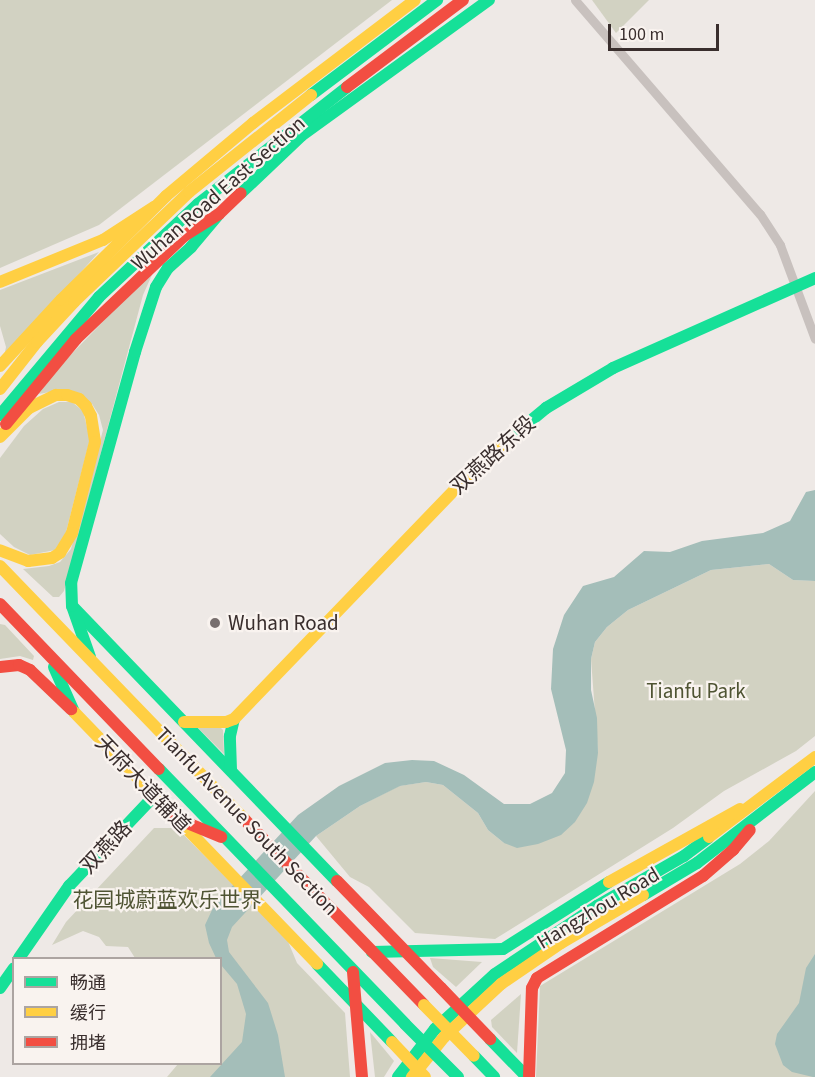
<!DOCTYPE html>
<meta charset="utf-8">
<style>
body{margin:0}
#map{position:relative;width:815px;height:1077px;overflow:hidden;background:#eee9e6;font-family:"Source Sans 3","Noto Sans SC",sans-serif}
div>[style]{position:absolute}
.green>*{inset:0;background:#d2d2c2}
.water>*{inset:0;background:#a4beb9}
.street>*{height:9px;margin:-4.5px;padding:0 4.5px;transform-origin:4.5px;border-radius:4.5px;background:#c8c1be}
.fast>*{height:12px;margin:-6px;padding:0 6px;transform-origin:6px;border-radius:6px;background:#16e098}
.slow>*{height:12px;margin:-6px;padding:0 6px;transform-origin:6px;border-radius:6px;background:#ffcf43}
.jam>*{height:12px;margin:-6px;padding:0 6px;transform-origin:6px;border-radius:6px;background:#f24e42}
.fast-bridge>*{height:12px;margin:-6px;padding:0 6px;transform-origin:6px;border-radius:6px;background:#16e098}
.slow-bridge>*{height:12px;margin:-6px;padding:0 6px;transform-origin:6px;border-radius:6px;background:#ffcf43}
.jam-bridge>*{height:12px;margin:-6px;padding:0 6px;transform-origin:6px;border-radius:6px;background:#f24e42}
.dots>*{width:16px;height:16px;translate:-50% -50%;box-sizing:border-box;border:3px solid #f9f3ef;border-radius:50%}
span{translate:-50% -50%;white-space:nowrap;text-align:center;line-height:1.15;-webkit-text-stroke:4.5px #f9f3ef;paint-order:stroke}
.street-label{font-size:21px;color:#392e2d}
.poi-label{font-size:21px;color:#392e2d}
.left{translate:0 -50%;text-align:left}
.park-label{font-size:21px;color:#4f5433}
.legend{position:absolute;left:12px;top:957px;width:210px;height:108px;box-sizing:border-box;background:#f9f3ef;border:2px solid #aca4a1;margin:0;padding:8px 10px;list-style:none;font-size:18px;color:#392e2d}
.legend li{display:flex;align-items:center;gap:12px;height:30px}
.legend b{width:30px;border:2px solid #aca4a1}
.scale{position:absolute;left:608px;top:24px;width:111px;height:27px;box-sizing:border-box;border:3px solid #392e2d;border-top:0;padding-left:8px;font-size:18px;line-height:21px;white-space:nowrap;color:#392e2d;-webkit-text-stroke:4px #f9f3ef;paint-order:stroke}
</style>
<div id="map">
<div class="green">
<div style="clip-path:polygon(0 0,392px 0,99px 225px,0 268px)"></div>
<div style="clip-path:polygon(592px 0,649px 0,616px 33px)"></div>
<div style="clip-path:polygon(99px 252px,4px 357px,6px 347px,0 326px,0 290px)"></div>
<div style="clip-path:polygon(155px 268px,143px 295px,64px 591px,59px 597px,53px 597px,23px 569px,49px 566px,60px 562px,71px 549px,103px 430px,99px 415px,92px 404px,61px 390px,39px 394px,56px 370px)"></div>
<div style="clip-path:polygon(59px 402px,72px 402px,83px 411px,90px 439px,64px 540px,55px 550px,30px 555px,14px 547px,0 534px,0 458px,24px 426px,43px 409px)"></div>
<div style="clip-path:polygon(769px 564px,793px 580px,815px 581px,815px 736px,796px 751px,724px 791px,673px 828px,495px 939px,415px 933px,369px 887px,350px 877px,316px 836px,360px 806px,399px 786px,426px 782px,443px 785px,478px 813px,488px 830px,504px 843px,598px 753px,591px 659px,595px 642px,607px 627px,628px 610px,711px 570px)"></div>
<div style="clip-path:polygon(0 624px,5px 625px,34px 656px,33px 660px,20px 656px,0 659px)"></div>
<div style="clip-path:polygon(196px 726px,219px 726px,223px 730px,224px 754px)"></div>
<div style="clip-path:polygon(815px 791px,815px 1077px,536px 1077px,540px 986px,740px 864px,769px 841px)"></div>
<div style="clip-path:polygon(154px 828px,177px 828px,287px 939px,297px 963px,345px 1013px,350px 1077px,167px 1077px,178px 1064px,220px 1064px,220px 958px,135px 958px,128px 947px,106px 946px,99px 937px,83px 931px,52px 945px,66px 922px)"></div>
<div style="clip-path:polygon(430px 958px,482px 962px,456px 987px,433px 967px)"></div>
<div style="clip-path:polygon(521px 994px,517px 1053px,492px 1027px,491px 1020px)"></div>
<div style="clip-path:polygon(370px 1032px,394px 1061px,384px 1077px,375px 1077px)"></div>
</div>
<div class="water">
<div style="clip-path:polygon(815px 490px,815px 581px,793px 580px,769px 564px,711px 570px,628px 610px,607px 627px,595px 642px,591px 659px,591px 690px,597px 718px,598px 753px,594px 782px,587px 803px,575px 822px,561px 835px,538px 844px,517px 848px,504px 843px,488px 830px,478px 813px,443px 785px,426px 782px,400px 786px,360px 806px,316px 836px,232px 927px,227px 940px,229px 952px,268px 1003px,278px 1035px,285px 1077px,210px 1077px,242px 1042px,246px 1014px,237px 984px,221px 965px,220px 958px,216px 958px,209px 943px,205px 925px,212px 910px,224px 895px,298px 815px,339px 786px,385px 763px,412px 760px,434px 761px,464px 775px,504px 804px,530px 804px,552px 793px,565px 773px,566px 750px,551px 689px,553px 649px,564px 615px,583px 586px,614px 577px,644px 551px,670px 552px,702px 541px,763px 533px,790px 521px,806px 492px)"></div>
<div style="clip-path:polygon(815px 954px,815px 1077px,813px 1077px,792px 1072px,783px 1065px,775px 1044px,777px 1034px,799px 1003px,806px 968px)"></div>
</div>
<div class="street">
<div style="left:575px;top:0;width:283px;rotate:49.2deg"></div>
<div style="left:760px;top:214px;width:37px;rotate:57deg"></div>
<div style="left:780px;top:245px;width:100px;rotate:69.6deg"></div>
</div>
<div class="fast">
<div style="left:311px;top:95px;width:158px;rotate:-37deg"></div>
<div style="left:241px;top:193px;width:83px;rotate:-43.5deg"></div>
<div style="left:301px;top:136px;width:232px;rotate:-35.9deg"></div>
<div style="left:0;top:415px;width:154px;rotate:-50deg"></div>
<div style="left:99px;top:297px;width:136px;rotate:-43.2deg"></div>
<div style="left:198px;top:204px;width:189px;rotate:-38.1deg"></div>
<div style="left:504px;top:443px;width:55px;rotate:-39.8deg"></div>
<div style="left:546px;top:408px;width:78px;rotate:-30.8deg"></div>
<div style="left:613px;top:368px;width:221px;rotate:-24deg"></div>
<div style="left:73px;top:607px;width:380px;rotate:46.1deg"></div>
<div style="left:90px;top:657px;width:54px;rotate:-109.4deg"></div>
<div style="left:72px;top:606px;width:23px;rotate:-92deg"></div>
<div style="left:71px;top:583px;width:240px;rotate:-74.5deg"></div>
<div style="left:135px;top:352px;width:68px;rotate:-72.1deg"></div>
<div style="left:156px;top:287px;width:22px;rotate:-58deg"></div>
<div style="left:168px;top:268px;width:31px;rotate:-42deg"></div>
<div style="left:191px;top:247px;width:43px;rotate:-49.7deg"></div>
<div style="left:54px;top:667px;width:49px;rotate:66deg"></div>
<div style="left:159px;top:769px;width:354px;rotate:46deg"></div>
<div style="left:231px;top:770px;width:34px;rotate:-92deg"></div>
<div style="left:230px;top:736px;width:17px;rotate:-77deg"></div>
<div style="left:643px;top:895px;width:63px;rotate:-30.7deg"></div>
<div style="left:697px;top:863px;width:149px;rotate:-37.6deg"></div>
<div style="left:372px;top:952px;width:131px;rotate:-1.3deg"></div>
<div style="left:503px;top:949px;width:125px;rotate:-32.3deg"></div>
<div style="left:19px;top:958px;width:88px;rotate:-55.2deg"></div>
<div style="left:69px;top:886px;width:124px;rotate:-46.6deg"></div>
<div style="left:317px;top:964px;width:108px;rotate:46.1deg"></div>
<div style="left:0;top:988px;width:24px;rotate:-55deg"></div>
<div style="left:490px;top:1039px;width:53px;rotate:45.8deg"></div>
<div style="left:474px;top:1056px;width:29px;rotate:46deg"></div>
<div style="left:398px;top:1077px;width:61px;rotate:-52.4deg"></div>
<div style="left:435px;top:1029px;width:81px;rotate:-42.5deg"></div>
<div style="left:495px;top:974px;width:123px;rotate:-33.7deg"></div>
<div style="left:597px;top:906px;width:100px;rotate:-29.9deg"></div>
<div style="left:684px;top:856px;width:31px;rotate:-37deg"></div>
</div>
<div class="slow">
<div style="left:0;top:282px;width:111px;rotate:-22.2deg"></div>
<div style="left:103px;top:240px;width:61px;rotate:-32.9deg"></div>
<div style="left:0;top:366px;width:90px;rotate:-47.3deg"></div>
<div style="left:61px;top:300px;width:148px;rotate:-44.7deg"></div>
<div style="left:166px;top:196px;width:114px;rotate:-40deg"></div>
<div style="left:253px;top:123px;width:203px;rotate:-37.2deg"></div>
<div style="left:0;top:389px;width:60px;rotate:-51.8deg"></div>
<div style="left:37px;top:342px;width:54px;rotate:-47.2deg"></div>
<div style="left:74px;top:302px;width:159px;rotate:-43.7deg"></div>
<div style="left:189px;top:192px;width:156px;rotate:-38.5deg"></div>
<div style="left:0;top:437px;width:41px;rotate:-45deg"></div>
<div style="left:29px;top:408px;width:30px;rotate:-26deg"></div>
<div style="left:56px;top:395px;width:11px"></div>
<div style="left:67px;top:395px;width:13px;rotate:18deg"></div>
<div style="left:79px;top:399px;width:10px;rotate:45deg"></div>
<div style="left:86px;top:406px;width:11px;rotate:63deg"></div>
<div style="left:91px;top:416px;width:26px;rotate:81deg"></div>
<div style="left:95px;top:442px;width:94px;rotate:104.2deg"></div>
<div style="left:72px;top:533px;width:23px;rotate:121deg"></div>
<div style="left:60px;top:553px;width:9px;rotate:148deg"></div>
<div style="left:52px;top:558px;width:24px;rotate:173deg"></div>
<div style="left:28px;top:561px;width:30px;rotate:-159deg"></div>
<div style="left:0;top:566px;width:353px;rotate:46deg"></div>
<div style="left:74px;top:712px;width:350px;rotate:46deg"></div>
<div style="left:184px;top:722px;width:42px"></div>
<div style="left:226px;top:722px;width:9px;rotate:-21deg"></div>
<div style="left:234px;top:719px;width:359px;rotate:-46.1deg"></div>
<div style="left:483px;top:460px;width:27px;rotate:-39deg"></div>
<div style="left:709px;top:837px;width:133px;rotate:-37deg"></div>
<div style="left:609px;top:882px;width:150px;rotate:-29.1deg"></div>
<div style="left:412px;top:1077px;width:51px;rotate:-51.3deg"></div>
<div style="left:444px;top:1037px;width:78px;rotate:-42.9deg"></div>
<div style="left:501px;top:984px;width:73px;rotate:-34.3deg"></div>
<div style="left:561px;top:943px;width:95px;rotate:-30.3deg"></div>
</div>
<div class="jam">
<div style="left:347px;top:87px;width:145px;rotate:-36.9deg"></div>
<div style="left:6px;top:424px;width:110px;rotate:-50.5deg"></div>
<div style="left:76px;top:339px;width:149px;rotate:-43.6deg"></div>
<div style="left:184px;top:236px;width:41px;rotate:-32.2deg"></div>
<div style="left:219px;top:214px;width:30px;rotate:-44deg"></div>
<div style="left:0;top:604px;width:229px;rotate:46.1deg"></div>
<div style="left:0;top:667px;width:19px;rotate:-6deg"></div>
<div style="left:19px;top:665px;width:12px;rotate:24deg"></div>
<div style="left:30px;top:670px;width:57px;rotate:43.6deg"></div>
<div style="left:175px;top:818px;width:50px;rotate:22.4deg"></div>
<div style="left:245px;top:820px;width:257px;rotate:45.9deg"></div>
<div style="left:337px;top:881px;width:149px;rotate:45.8deg"></div>
<div style="left:353px;top:972px;width:105px;rotate:85.1deg"></div>
<div style="left:529px;top:1077px;width:89px;rotate:-88.1deg"></div>
<div style="left:532px;top:988px;width:11px;rotate:-63deg"></div>
<div style="left:537px;top:978px;width:195px;rotate:-31.6deg"></div>
<div style="left:703px;top:876px;width:40px;rotate:-41deg"></div>
<div style="left:733px;top:850px;width:26px;rotate:-50deg"></div>
</div>
<div class="fast-bridge">
<div style="left:405px;top:1024px;width:75px;rotate:45deg"></div>
</div>
<div class="slow-bridge">
<div style="left:424px;top:1005px;width:71px;rotate:45.6deg"></div>
<div style="left:392px;top:1042px;width:48px;rotate:46.7deg"></div>
</div>
<div class="jam-bridge">
<div style="left:441px;top:988px;width:71px;rotate:46.1deg"></div>
</div>
<div class="dots">
<div style="left:215px;top:623px;background:#786f6e"></div>
</div>
<div class="street-label">
<span style="left:218px;top:193px;rotate:-41deg">Wuhan Road East Section</span>
<span style="left:493px;top:455px;rotate:-42deg">双燕路东段</span>
<span style="left:143px;top:784px;rotate:46deg">天府大道辅道</span>
<span style="left:247px;top:821px;rotate:46deg">Tianfu Avenue South Section</span>
<span style="left:106px;top:847px;rotate:-47deg">双燕路</span>
<span style="left:598px;top:908px;rotate:-31deg">Hangzhou Road</span>
</div>
<div class="poi-label">
<span class="left" style="left:228px;top:623px">Wuhan Road</span>
</div>
<div class="park-label">
<span style="left:696px;top:691px">Tianfu Park</span>
<span style="left:167px;top:900px">花园城蔚蓝欢乐世界</span>
</div>
<ul class="legend">
<li><b style="height:8px;background:#16e098"></b>畅通</li>
<li><b style="height:8px;background:#ffcf43"></b>缓行</li>
<li><b style="height:8px;background:#f24e42"></b>拥堵</li>
</ul>
<div class="scale">100 m</div>
</div>
